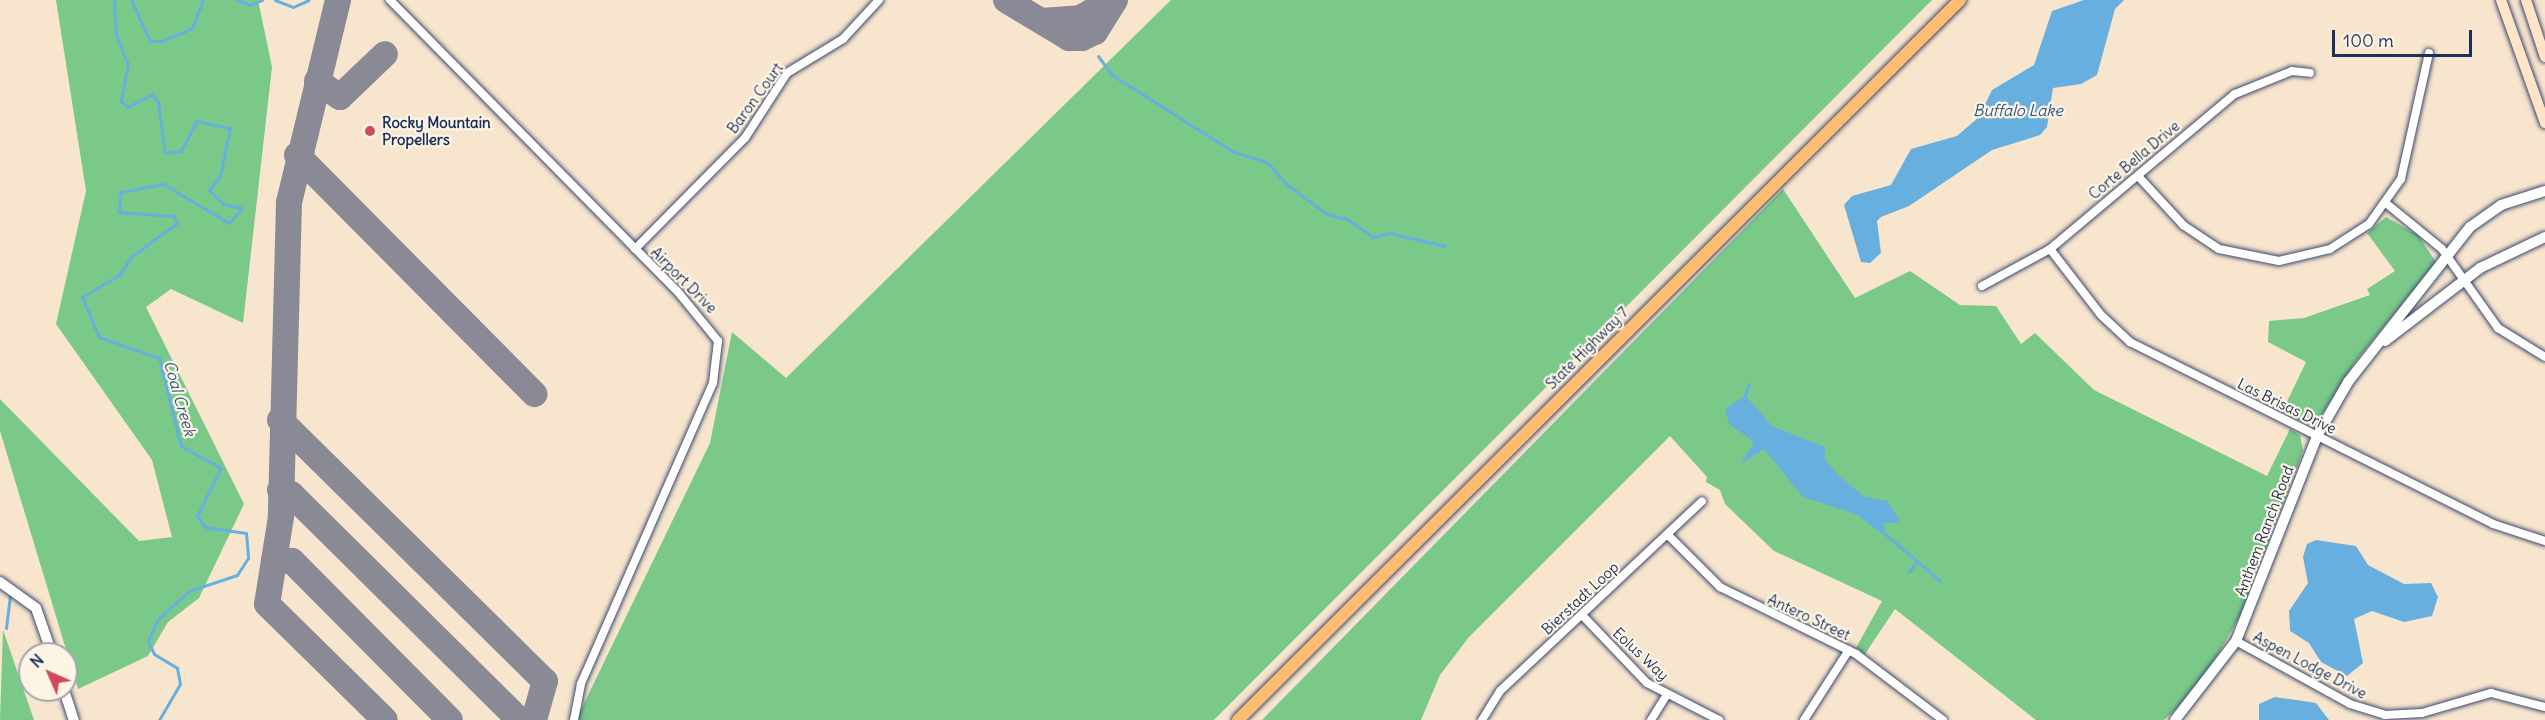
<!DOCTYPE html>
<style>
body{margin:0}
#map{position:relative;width:2545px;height:720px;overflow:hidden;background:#f8e5ce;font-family:Delius,sans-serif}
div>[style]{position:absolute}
.green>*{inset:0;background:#7ac989}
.water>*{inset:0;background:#66afde}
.stream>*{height:3px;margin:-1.5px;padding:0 1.5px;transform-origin:1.5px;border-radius:1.5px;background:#66afde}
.taxiway>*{height:26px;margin:-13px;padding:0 13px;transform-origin:13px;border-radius:13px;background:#8a8a96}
.roads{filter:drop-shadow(0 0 2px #3c4a6f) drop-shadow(0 0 2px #3c4a6f)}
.minor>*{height:8px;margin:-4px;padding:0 4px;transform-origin:4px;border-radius:4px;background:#fff}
.tertiary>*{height:10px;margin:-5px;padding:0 5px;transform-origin:5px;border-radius:5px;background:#fff}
.secondary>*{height:10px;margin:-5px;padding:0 5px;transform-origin:5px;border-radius:5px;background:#ffe4c6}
.primary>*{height:12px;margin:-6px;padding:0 6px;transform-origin:6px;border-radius:6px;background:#febc70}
.dots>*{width:16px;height:16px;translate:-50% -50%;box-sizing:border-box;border:3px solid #fcf5e5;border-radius:50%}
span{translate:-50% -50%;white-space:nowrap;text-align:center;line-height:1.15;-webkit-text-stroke:4.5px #fcf5e5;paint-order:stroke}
.street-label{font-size:15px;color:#1b2f5e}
.poi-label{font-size:15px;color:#1b2f5e;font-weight:700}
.left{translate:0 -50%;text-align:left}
.water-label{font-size:16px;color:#325584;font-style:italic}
.north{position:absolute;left:18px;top:642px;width:60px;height:60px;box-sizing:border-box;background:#fcf5e5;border:2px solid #a2a6af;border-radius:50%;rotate:315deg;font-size:16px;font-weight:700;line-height:24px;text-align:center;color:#1b2f5e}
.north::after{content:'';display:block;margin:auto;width:21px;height:27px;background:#d1495b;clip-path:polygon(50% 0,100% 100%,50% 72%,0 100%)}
.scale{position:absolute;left:2332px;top:30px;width:140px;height:27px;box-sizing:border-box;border:3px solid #1b2f5e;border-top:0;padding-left:8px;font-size:18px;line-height:21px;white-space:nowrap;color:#1b2f5e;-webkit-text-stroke:4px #fcf5e5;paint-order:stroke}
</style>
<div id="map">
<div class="green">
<div style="clip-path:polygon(56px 0,258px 0,272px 67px,243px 323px,171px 289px,146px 307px,244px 504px,199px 598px,168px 622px,148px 656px,78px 689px,0 431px,0 399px,139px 541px,172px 537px,152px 460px,56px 324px,86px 191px)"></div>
<div style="clip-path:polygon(1171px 0,1932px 0,1214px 720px,576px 720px,710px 443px,732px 332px,786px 378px)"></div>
<div style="clip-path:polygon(1783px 189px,1855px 298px,1910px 271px,1960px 305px,1996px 306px,2021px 344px,2035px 333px,2094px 390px,2267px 476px,2290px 429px,2300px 435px,2303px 451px,2240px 616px,2208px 671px,2175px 710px,2164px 720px,2036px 720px,1895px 609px,1865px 654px,1856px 648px,1882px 601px,1774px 551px,1725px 504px,1720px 490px,1706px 482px,1707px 477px,1670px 436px,1469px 637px,1440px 675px,1421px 720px,1262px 720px)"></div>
<div style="clip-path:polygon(2386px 217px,2418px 235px,2436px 262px,2355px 362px,2322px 414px,2303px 422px,2282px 412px,2306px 362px,2268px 342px,2269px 321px,2304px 318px,2370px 295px,2367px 289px,2395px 271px,2367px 233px)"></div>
<div style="clip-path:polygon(3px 630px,34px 720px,0 720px)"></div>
</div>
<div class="water">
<div style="clip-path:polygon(2084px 0,2124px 0,2115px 9px,2097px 75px,2081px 84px,2053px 88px,2047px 127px,2040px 135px,1992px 150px,1909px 206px,1881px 217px,1877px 221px,1881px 253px,1870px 263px,1861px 262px,1844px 205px,1852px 196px,1891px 185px,1911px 149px,1957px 136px,1979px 117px,1992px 90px,2034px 65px,2052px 11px)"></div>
<div style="clip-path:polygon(1745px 395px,1772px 426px,1825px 447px,1825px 460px,1838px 475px,1865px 497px,1887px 501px,1901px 523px,1883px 523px,1886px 531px,1881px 533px,1856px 514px,1803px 497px,1764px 449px,1741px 464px,1754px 442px,1729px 424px,1725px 410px)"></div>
<div style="clip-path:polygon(2316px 540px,2356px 546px,2368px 565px,2404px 584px,2431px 583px,2438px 597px,2432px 616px,2404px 622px,2372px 611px,2354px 619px,2363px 663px,2347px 676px,2321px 662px,2309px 643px,2290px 631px,2289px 611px,2308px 583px,2303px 557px,2307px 544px)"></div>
<div style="clip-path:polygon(2275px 697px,2316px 703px,2329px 720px,2259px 720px,2259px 704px)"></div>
</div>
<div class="stream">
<div style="left:114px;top:0;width:35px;rotate:87deg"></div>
<div style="left:116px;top:35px;width:31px;rotate:68deg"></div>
<div style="left:128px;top:64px;width:38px;rotate:101deg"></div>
<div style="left:121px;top:101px;width:9px;rotate:41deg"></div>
<div style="left:128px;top:107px;width:27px;rotate:-28deg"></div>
<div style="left:152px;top:94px;width:10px;rotate:53deg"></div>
<div style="left:158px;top:102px;width:51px;rotate:82.2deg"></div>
<div style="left:165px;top:153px;width:16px;rotate:-7deg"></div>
<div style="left:181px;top:151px;width:34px;rotate:-63deg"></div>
<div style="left:196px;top:121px;width:35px;rotate:12deg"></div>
<div style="left:230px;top:128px;width:49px;rotate:101.8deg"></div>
<div style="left:220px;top:176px;width:18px;rotate:128deg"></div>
<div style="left:209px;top:190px;width:20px;rotate:45deg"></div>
<div style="left:223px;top:204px;width:19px;rotate:12deg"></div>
<div style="left:242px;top:208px;width:20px;rotate:131deg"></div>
<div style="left:229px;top:223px;width:77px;rotate:-149.4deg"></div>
<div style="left:163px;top:184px;width:43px;rotate:169.2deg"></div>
<div style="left:121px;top:192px;width:20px;rotate:96deg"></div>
<div style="left:119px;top:212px;width:54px;rotate:4.2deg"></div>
<div style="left:173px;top:216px;width:8px;rotate:60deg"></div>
<div style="left:177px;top:223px;width:56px;rotate:143.7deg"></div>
<div style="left:132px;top:256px;width:23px;rotate:124deg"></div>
<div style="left:119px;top:275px;width:43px;rotate:149.3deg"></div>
<div style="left:82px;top:297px;width:43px;rotate:67deg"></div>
<div style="left:99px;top:337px;width:64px;rotate:19.3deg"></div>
<div style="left:159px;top:358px;width:91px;rotate:76deg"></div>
<div style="left:181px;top:446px;width:46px;rotate:28.8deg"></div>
<div style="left:221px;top:468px;width:54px;rotate:116.6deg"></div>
<div style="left:197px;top:516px;width:14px;rotate:54deg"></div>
<div style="left:205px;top:527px;width:41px;rotate:8.3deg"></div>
<div style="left:246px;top:533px;width:25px;rotate:85deg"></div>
<div style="left:248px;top:558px;width:20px;rotate:123deg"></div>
<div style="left:237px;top:575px;width:51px;rotate:161.6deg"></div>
<div style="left:189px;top:591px;width:42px;rotate:137.9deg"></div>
<div style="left:158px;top:619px;width:24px;rotate:114deg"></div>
<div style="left:148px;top:641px;width:14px;rotate:65deg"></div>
<div style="left:154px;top:654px;width:27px;rotate:31deg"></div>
<div style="left:177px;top:668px;width:16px;rotate:79deg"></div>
<div style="left:180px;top:684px;width:42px;rotate:120.3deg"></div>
<div style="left:131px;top:0;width:45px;rotate:65.1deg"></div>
<div style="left:150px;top:41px;width:12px"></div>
<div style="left:162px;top:41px;width:33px;rotate:-23deg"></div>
<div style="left:192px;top:28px;width:30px;rotate:-69deg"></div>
<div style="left:237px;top:0;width:14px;rotate:21deg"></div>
<div style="left:250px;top:5px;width:13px;rotate:-23deg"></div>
<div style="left:275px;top:0;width:19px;rotate:21deg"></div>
<div style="left:293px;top:7px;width:17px;rotate:-24deg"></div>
<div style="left:1098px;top:56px;width:24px;rotate:54deg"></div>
<div style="left:1112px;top:75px;width:144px;rotate:32.3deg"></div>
<div style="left:1234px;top:152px;width:34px;rotate:17deg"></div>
<div style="left:1267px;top:162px;width:29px;rotate:49deg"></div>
<div style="left:1286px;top:184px;width:51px;rotate:36.2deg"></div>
<div style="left:1327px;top:214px;width:21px;rotate:14deg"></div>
<div style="left:1347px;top:219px;width:32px;rotate:35deg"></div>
<div style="left:1373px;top:237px;width:17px;rotate:-13deg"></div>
<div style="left:1390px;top:233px;width:56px;rotate:13.5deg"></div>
<div style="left:1745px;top:395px;width:12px;rotate:-70deg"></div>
<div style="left:1883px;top:532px;width:75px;rotate:40.7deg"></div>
<div style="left:1909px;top:572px;width:10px;rotate:-53deg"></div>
<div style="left:6px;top:628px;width:34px;rotate:-83deg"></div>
</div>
<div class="taxiway">
<div style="left:338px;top:0;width:209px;rotate:103.6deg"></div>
<div style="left:289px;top:203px;width:314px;rotate:91.5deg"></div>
<div style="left:281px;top:517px;width:88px;rotate:99.1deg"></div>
<div style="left:267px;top:604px;width:165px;rotate:44.5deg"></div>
<div style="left:1006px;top:0;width:74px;rotate:31.1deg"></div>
<div style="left:1069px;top:38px;width:13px"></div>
<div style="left:1082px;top:38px;width:14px;rotate:-25deg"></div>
<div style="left:1095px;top:32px;width:38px;rotate:-58deg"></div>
<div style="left:1041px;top:21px;width:39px;rotate:-4deg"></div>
<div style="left:1080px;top:18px;width:37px;rotate:-29deg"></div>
<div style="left:317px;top:81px;width:28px;rotate:35deg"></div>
<div style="left:340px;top:97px;width:62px;rotate:-43.7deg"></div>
<div style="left:297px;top:155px;width:337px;rotate:45.2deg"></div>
<div style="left:280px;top:420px;width:372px;rotate:44.6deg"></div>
<div style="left:545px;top:681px;width:41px;rotate:105.8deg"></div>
<div style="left:280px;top:490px;width:12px;rotate:20deg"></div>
<div style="left:291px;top:494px;width:321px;rotate:44.7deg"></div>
<div style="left:274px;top:560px;width:18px;rotate:3deg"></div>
<div style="left:292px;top:561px;width:224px;rotate:45.2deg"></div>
</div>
<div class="roads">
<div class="minor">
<div style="left:390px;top:0;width:410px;rotate:45.4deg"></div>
<div style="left:678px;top:292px;width:63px;rotate:50.8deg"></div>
<div style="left:718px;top:341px;width:42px;rotate:96.8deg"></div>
<div style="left:713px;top:383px;width:329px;rotate:113.7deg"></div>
<div style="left:581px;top:684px;width:37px;rotate:101deg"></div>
<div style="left:2138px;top:176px;width:67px;rotate:47.4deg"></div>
<div style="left:2183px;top:225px;width:43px;rotate:33.7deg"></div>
<div style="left:2219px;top:249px;width:61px;rotate:11.3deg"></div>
<div style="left:2279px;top:261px;width:52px;rotate:-13.2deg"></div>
<div style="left:2330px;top:249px;width:46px;rotate:-32.7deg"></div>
<div style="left:2369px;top:224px;width:55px;rotate:-54.6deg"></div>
<div style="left:2401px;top:179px;width:129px;rotate:-77.5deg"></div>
<div style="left:2387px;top:204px;width:71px;rotate:39.3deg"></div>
<div style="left:2442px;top:249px;width:97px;rotate:54.7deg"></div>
<div style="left:2498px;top:328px;width:55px;rotate:31.7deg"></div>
<div style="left:635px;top:249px;width:156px;rotate:-45.3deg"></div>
<div style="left:745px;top:138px;width:77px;rotate:-57.1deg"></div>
<div style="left:787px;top:73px;width:66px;rotate:-31.3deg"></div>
<div style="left:843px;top:39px;width:53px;rotate:-47.3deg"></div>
<div style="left:2050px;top:249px;width:83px;rotate:52.3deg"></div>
<div style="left:2101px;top:315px;width:40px;rotate:43deg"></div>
<div style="left:2130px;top:342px;width:406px;rotate:26.6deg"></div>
<div style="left:2493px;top:524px;width:55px;rotate:18.1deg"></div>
<div style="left:1982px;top:286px;width:77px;rotate:-28.6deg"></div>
<div style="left:2050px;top:249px;width:241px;rotate:-40deg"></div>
<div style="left:2235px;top:94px;width:61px;rotate:-22deg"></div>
<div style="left:2292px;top:71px;width:18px;rotate:6deg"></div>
<div style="left:1668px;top:535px;width:74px;rotate:45deg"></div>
<div style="left:1720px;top:587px;width:152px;rotate:26.2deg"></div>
<div style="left:1856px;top:654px;width:109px;rotate:37.2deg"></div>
<div style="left:1582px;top:615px;width:94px;rotate:46.3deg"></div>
<div style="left:1647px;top:683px;width:81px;rotate:27.2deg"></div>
<div style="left:2236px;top:641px;width:130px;rotate:28.9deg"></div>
<div style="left:2350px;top:704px;width:37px;rotate:17deg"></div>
<div style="left:2385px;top:715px;width:37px;rotate:-3deg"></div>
<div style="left:2422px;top:713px;width:72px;rotate:-16.2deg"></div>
<div style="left:2491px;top:693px;width:56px;rotate:14.5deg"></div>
<div style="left:1482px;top:720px;width:34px;rotate:-58deg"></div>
<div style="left:1500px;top:691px;width:277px;rotate:-43.2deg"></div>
<div style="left:1651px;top:720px;width:28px;rotate:-58deg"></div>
<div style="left:1804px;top:720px;width:83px;rotate:-57.3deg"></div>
</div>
<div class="tertiary">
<div style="left:2385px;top:341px;width:120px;rotate:-37.5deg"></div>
<div style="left:2480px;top:268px;width:72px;rotate:-25.5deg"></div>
<div style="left:0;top:582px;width:44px;rotate:35.8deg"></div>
<div style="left:36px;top:608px;width:49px;rotate:70.8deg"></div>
<div style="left:64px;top:690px;width:32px;rotate:72deg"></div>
<div style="left:2175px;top:720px;width:100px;rotate:-52.3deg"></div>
<div style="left:2236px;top:641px;width:220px;rotate:-68.4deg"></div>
<div style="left:2317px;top:436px;width:62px;rotate:-60.1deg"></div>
<div style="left:2348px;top:382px;width:197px;rotate:-51.8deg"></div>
<div style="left:2470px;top:227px;width:38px;rotate:-35deg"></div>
<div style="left:2501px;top:205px;width:46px;rotate:-17.7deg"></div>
</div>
<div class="secondary">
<div style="left:2501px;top:0;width:131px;rotate:70.3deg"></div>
<div style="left:2526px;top:0;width:60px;rotate:71.6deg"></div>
</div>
<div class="primary">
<div style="left:1238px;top:720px;width:1020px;rotate:-44.92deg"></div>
</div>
</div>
<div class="dots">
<div style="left:370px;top:131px;background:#d1495b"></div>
</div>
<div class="street-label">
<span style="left:755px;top:98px;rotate:-54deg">Baron Court</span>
<span style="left:2134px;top:160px;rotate:-40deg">Corte Bella Drive</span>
<span style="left:684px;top:280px;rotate:45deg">Airport Drive</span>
<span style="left:1587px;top:348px;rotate:-45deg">State Highway 7</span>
<span style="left:2287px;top:406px;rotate:26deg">Las Brisas Drive</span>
<span style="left:2264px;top:531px;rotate:-69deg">Anthem Ranch Road</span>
<span style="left:1580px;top:598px;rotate:-43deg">Bierstadt Loop</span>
<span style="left:1809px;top:617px;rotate:25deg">Antero Street</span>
<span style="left:1641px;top:654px;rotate:43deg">Eolus Way</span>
<span style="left:2310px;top:665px;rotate:28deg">Aspen Lodge Drive</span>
</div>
<div class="poi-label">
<span class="left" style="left:382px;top:131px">Rocky Mountain<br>Propellers</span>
</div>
<div class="water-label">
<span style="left:2018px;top:110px">Buffalo Lake</span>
<span style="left:180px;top:398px;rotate:74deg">Coal Creek</span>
</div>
<div class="north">N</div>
<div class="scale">100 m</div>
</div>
